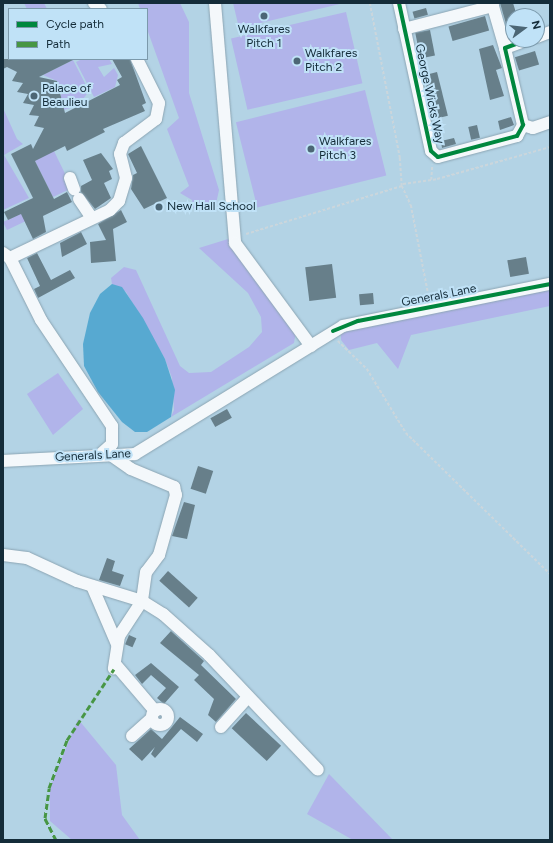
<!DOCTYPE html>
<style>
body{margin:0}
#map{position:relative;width:553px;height:843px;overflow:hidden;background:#b3d3e5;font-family:Figtree,sans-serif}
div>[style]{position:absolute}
.green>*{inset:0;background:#b1b4ea;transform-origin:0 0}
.water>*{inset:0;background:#57a9d1}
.building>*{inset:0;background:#677f8a;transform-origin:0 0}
.path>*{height:1.5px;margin-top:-0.75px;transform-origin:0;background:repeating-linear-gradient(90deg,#cbd6dc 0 3px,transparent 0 5px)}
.roads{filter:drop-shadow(0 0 1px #8ca5b3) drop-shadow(0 0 1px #8ca5b3)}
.minor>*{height:12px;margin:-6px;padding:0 6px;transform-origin:6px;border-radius:6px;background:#f4f8fb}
.minor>.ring{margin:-6px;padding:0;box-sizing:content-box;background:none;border:12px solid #f4f8fb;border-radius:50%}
.quiet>*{height:3px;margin-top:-1.5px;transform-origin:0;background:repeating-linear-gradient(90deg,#479644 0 6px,transparent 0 9px)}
.cycleway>*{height:4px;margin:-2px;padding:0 2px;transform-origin:2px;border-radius:2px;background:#00873e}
.dots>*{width:11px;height:11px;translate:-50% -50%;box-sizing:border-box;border:2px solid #c0e2f7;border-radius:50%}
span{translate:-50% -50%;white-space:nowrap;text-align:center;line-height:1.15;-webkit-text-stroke:4px #c0e2f7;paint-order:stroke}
.poi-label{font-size:12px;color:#142c39}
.left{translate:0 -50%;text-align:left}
.street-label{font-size:12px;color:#142c39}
.frame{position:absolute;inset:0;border:4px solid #142c39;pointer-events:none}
.legend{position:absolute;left:8px;top:8px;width:140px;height:52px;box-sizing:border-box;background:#c0e2f7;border:1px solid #7b99ab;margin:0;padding:5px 7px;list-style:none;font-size:12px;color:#142c39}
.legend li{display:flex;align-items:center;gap:8px;height:20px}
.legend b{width:20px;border:1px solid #7b99ab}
.north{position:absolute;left:505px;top:8px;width:40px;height:40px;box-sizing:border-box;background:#c0e2f7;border:1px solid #7b99ab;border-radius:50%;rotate:75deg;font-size:11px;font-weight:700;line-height:16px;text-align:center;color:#142c39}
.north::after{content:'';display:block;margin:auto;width:14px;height:18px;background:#4c6675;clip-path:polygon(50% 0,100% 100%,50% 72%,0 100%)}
</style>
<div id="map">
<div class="green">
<div style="clip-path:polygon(24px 3px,44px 3px,47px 9px,27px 9px)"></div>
<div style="clip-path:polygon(138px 3px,180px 3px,189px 22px,189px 93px,219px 190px,216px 204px,207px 210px,193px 208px,192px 200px,180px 193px,189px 186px,167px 129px,179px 118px,147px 29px,147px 9px,140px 9px)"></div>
<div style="clip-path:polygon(233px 3px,344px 3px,239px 28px)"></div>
<div style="left:346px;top:12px;width:73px;height:118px;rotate:77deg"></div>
<div style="clip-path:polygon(82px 59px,109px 59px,112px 64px,98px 67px,104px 77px,114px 68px,118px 75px,115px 87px,94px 97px,76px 62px)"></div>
<div style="clip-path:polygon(73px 60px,89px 91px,78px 106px,63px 110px,58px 103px,62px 93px,57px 81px,43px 75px)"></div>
<div style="left:365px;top:90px;width:88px;height:133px;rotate:76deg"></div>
<div style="clip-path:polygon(3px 108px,17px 139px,23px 144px,4px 155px,29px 198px,3px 210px)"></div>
<div style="clip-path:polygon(54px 151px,72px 188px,53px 197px,35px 161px,37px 157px)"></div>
<div style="clip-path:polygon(31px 209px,30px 219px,7px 230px,3px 222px)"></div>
<div style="clip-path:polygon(228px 239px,296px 331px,294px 343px,171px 417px,174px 410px,172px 378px,165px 359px,126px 292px,112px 284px,111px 278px,124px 267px,136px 270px,180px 366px,189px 373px,211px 372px,249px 347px,262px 332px,261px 317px,248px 293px,199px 248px)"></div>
<div style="clip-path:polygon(550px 286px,550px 306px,411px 335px,398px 369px,377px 343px,349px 350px,341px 340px,341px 334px,355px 326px)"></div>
<div style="clip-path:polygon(58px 373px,83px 409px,53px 435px,27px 394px)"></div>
<div style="clip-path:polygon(78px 719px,116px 765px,122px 815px,140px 840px,72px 840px,50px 821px,50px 787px)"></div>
<div style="clip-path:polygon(329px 774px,393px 840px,353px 840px,307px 814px)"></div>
</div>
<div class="water">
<div style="clip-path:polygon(112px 284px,122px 287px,143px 318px,165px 359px,175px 390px,171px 417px,147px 432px,135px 432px,122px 422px,98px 392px,84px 366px,83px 344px,90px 313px,100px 294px)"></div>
</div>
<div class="building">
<div style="clip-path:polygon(500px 3px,513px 3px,517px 16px,513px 16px,510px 38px)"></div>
<div style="left:426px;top:8px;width:7px;height:14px;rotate:74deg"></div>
<div style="left:485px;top:16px;width:15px;height:38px;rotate:74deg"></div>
<div style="left:430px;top:30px;width:26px;height:15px;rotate:79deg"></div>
<div style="clip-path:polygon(493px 45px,502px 68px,496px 70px,504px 96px,490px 100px,479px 49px)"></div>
<div style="left:535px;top:51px;width:14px;height:21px;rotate:73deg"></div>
<div style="clip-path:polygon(3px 59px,75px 59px,39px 77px,57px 81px,65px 113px,120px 85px,117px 80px,122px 77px,112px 59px,130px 59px,146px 103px,142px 105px,145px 111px,103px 129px,105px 132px,67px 151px,65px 146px,35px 161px,54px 199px,67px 192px,72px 202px,43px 216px,46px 232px,33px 239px,21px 214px,8px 220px,4px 212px,33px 198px,11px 154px,31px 144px,33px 149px,44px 128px,34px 126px,39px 116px,29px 115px,34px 105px,23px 103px,28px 94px,17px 92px,23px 83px,12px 81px,17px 72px,7px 67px,3px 69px)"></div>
<div style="left:437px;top:72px;width:45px;height:14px;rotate:76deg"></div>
<div style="clip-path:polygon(511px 117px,514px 125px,500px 130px,498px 121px)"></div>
<div style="left:477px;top:125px;width:13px;height:9px;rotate:77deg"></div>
<div style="clip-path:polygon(454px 138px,456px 144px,442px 148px,441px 141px)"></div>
<div style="clip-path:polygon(141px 146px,167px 198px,144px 209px,131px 189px,133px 175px,137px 173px,128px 154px)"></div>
<div style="clip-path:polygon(101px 153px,113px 169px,109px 171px,112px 179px,104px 183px,111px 198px,95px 209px,81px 192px,81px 186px,92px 180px,83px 160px)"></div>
<div style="clip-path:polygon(121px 210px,127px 222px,113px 229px,116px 261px,91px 263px,90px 242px,106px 240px,98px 224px)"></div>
<div style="clip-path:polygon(81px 232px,87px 244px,62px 257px,60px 243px)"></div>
<div style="clip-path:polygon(37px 253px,51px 280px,70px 270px,75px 278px,38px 298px,34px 289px,40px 286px,27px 258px)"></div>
<div style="left:526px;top:257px;width:17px;height:19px;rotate:80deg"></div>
<div style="left:332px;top:264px;width:34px;height:27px;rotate:83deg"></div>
<div style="left:373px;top:293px;width:11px;height:14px;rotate:85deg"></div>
<div style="left:227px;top:409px;width:10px;height:19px;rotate:61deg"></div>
<div style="left:198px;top:466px;width:16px;height:24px;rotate:18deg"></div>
<div style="clip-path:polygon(184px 502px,195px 505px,187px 539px,172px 536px)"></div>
<div style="clip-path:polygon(107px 558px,115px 561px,112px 571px,124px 575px,120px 586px,99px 580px)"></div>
<div style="left:168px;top:571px;width:40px;height:13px;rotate:42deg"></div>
<div style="clip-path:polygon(171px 631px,204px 661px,201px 665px,236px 699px,216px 722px,208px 715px,214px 699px,194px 680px,199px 675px,160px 643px)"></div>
<div style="left:129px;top:635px;width:8px;height:10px;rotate:23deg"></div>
<div style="clip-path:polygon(151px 663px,179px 687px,164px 704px,157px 698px,166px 688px,151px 675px,142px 684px,135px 675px)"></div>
<div style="left:246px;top:713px;width:48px;height:21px;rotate:43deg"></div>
<div style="clip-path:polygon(180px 717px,203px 734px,197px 742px,181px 729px,155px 758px,151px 754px,155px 747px,142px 761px,129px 749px,151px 729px,162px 739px)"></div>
</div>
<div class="path">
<div style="left:370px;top:3px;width:158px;rotate:79deg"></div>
<div style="left:400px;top:158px;width:28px;rotate:86deg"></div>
<div style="left:402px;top:186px;width:21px;rotate:65deg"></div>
<div style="left:411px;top:205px;width:95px;rotate:79deg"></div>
<div style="left:431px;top:180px;width:15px;rotate:-86deg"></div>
<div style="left:403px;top:184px;width:34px;rotate:-8deg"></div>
<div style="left:437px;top:179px;width:117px;rotate:-15.8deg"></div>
<div style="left:246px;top:234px;width:163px;rotate:-17.1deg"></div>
<div style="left:338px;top:341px;width:40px;rotate:44deg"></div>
<div style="left:367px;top:369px;width:75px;rotate:58.6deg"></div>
<div style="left:406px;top:433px;width:202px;rotate:44.4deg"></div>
</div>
<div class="roads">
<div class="minor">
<div style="left:94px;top:3px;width:9px;rotate:41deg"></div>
<div style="left:215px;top:3px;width:241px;rotate:85.2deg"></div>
<div style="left:235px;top:243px;width:128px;rotate:53.6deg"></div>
<div style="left:399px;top:3px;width:151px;rotate:77.8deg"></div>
<div style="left:431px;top:151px;width:9px;rotate:41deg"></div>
<div style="left:438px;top:157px;width:82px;rotate:-14.9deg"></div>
<div style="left:517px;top:136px;width:13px;rotate:-61deg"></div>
<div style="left:523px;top:125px;width:79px;rotate:-103.2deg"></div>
<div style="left:505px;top:48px;width:23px;rotate:-20deg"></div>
<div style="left:492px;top:3px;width:47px;rotate:73.9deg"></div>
<div style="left:404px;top:29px;width:92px;rotate:-14.5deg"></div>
<div style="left:537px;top:37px;width:14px;rotate:-21deg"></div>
<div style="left:523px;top:125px;width:10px;rotate:17deg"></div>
<div style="left:533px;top:128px;width:18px;rotate:-19deg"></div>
<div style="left:70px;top:178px;width:12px;rotate:70deg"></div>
<div style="left:79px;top:199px;width:23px;rotate:56deg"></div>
<div style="left:3px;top:253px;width:9px;rotate:36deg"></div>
<div style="left:10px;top:258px;width:69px;rotate:63.4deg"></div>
<div style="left:41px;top:320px;width:128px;rotate:56.2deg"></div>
<div style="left:112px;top:426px;width:18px;rotate:90deg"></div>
<div style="left:112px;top:444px;width:15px;rotate:138deg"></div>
<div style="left:10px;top:258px;width:111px;rotate:-25.6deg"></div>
<div style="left:110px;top:210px;width:13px;rotate:-45deg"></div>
<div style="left:119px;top:201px;width:24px;rotate:-73deg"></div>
<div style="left:126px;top:178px;width:25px;rotate:-104deg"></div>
<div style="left:120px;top:154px;width:12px;rotate:-70deg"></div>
<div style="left:124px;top:143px;width:40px;rotate:-37deg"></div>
<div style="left:156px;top:119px;width:16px;rotate:-79deg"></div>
<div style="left:159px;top:103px;width:49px;rotate:-116.6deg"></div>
<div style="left:111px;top:455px;width:24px;rotate:35deg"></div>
<div style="left:131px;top:469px;width:47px;rotate:22.7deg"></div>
<div style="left:174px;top:487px;width:8px;rotate:76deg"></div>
<div style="left:176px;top:495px;width:62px;rotate:105.8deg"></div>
<div style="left:159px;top:555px;width:21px;rotate:127deg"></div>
<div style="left:146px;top:572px;width:29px;rotate:98deg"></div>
<div style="left:142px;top:601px;width:42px;rotate:123.3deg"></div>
<div style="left:119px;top:636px;width:33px;rotate:99deg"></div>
<div style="left:3px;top:461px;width:132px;rotate:-3deg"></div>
<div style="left:135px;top:454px;width:244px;rotate:-31.6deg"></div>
<div style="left:343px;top:326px;width:211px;rotate:-11.5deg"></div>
<div style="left:3px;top:555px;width:24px;rotate:7deg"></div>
<div style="left:27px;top:558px;width:55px;rotate:24.7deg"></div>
<div style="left:77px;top:581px;width:68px;rotate:17.1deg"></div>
<div style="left:142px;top:601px;width:25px;rotate:32deg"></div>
<div style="left:163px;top:614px;width:62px;rotate:41.7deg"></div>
<div style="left:209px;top:655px;width:158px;rotate:46.5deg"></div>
<div style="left:92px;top:586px;width:63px;rotate:66.7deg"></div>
<div style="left:115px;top:664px;width:62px;rotate:49.6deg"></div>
<div class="ring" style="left:152px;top:709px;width:4px;height:4px"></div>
<div style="left:221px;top:727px;width:40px;rotate:-48deg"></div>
<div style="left:132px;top:736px;width:27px;rotate:-42deg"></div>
</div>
</div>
<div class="quiet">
<div style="left:56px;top:840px;width:25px;rotate:-117deg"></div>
<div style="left:45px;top:818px;width:30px;rotate:-82deg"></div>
<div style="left:49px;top:788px;width:51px;rotate:-69.4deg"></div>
<div style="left:67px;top:740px;width:85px;rotate:-56.5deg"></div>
</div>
<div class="cycleway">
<div style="left:399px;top:3px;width:151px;rotate:77.8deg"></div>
<div style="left:431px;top:151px;width:9px;rotate:41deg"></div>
<div style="left:438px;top:157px;width:82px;rotate:-14.9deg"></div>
<div style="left:517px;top:136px;width:13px;rotate:-61deg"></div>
<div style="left:523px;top:125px;width:79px;rotate:-103.2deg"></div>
<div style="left:505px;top:48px;width:23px;rotate:-20deg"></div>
<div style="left:333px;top:331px;width:27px;rotate:-22deg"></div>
<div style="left:358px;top:321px;width:196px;rotate:-10.9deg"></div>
</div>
<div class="dots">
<div style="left:264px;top:16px;background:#4c6675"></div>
<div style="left:297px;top:61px;background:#4c6675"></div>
<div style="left:34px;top:96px;background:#4c6675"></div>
<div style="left:311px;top:149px;background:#4c6675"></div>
<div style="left:159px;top:207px;background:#4c6675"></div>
</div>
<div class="poi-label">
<span style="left:264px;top:37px">Walkfares<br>Pitch 1</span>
<span class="left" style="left:305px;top:61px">Walkfares<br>Pitch 2</span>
<span class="left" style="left:42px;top:96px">Palace of<br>Beaulieu</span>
<span class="left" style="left:319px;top:149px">Walkfares<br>Pitch 3</span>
<span class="left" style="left:167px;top:207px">New Hall School</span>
</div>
<div class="street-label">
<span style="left:429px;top:94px;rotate:78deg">George Wicks Way</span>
<span style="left:439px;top:296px;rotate:-11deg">Generals Lane</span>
<span style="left:93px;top:456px;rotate:-3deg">Generals Lane</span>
</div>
<div class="frame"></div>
<ul class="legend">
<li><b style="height:5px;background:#00873e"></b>Cycle path</li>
<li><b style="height:5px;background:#479644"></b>Path</li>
</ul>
<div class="north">N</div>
</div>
